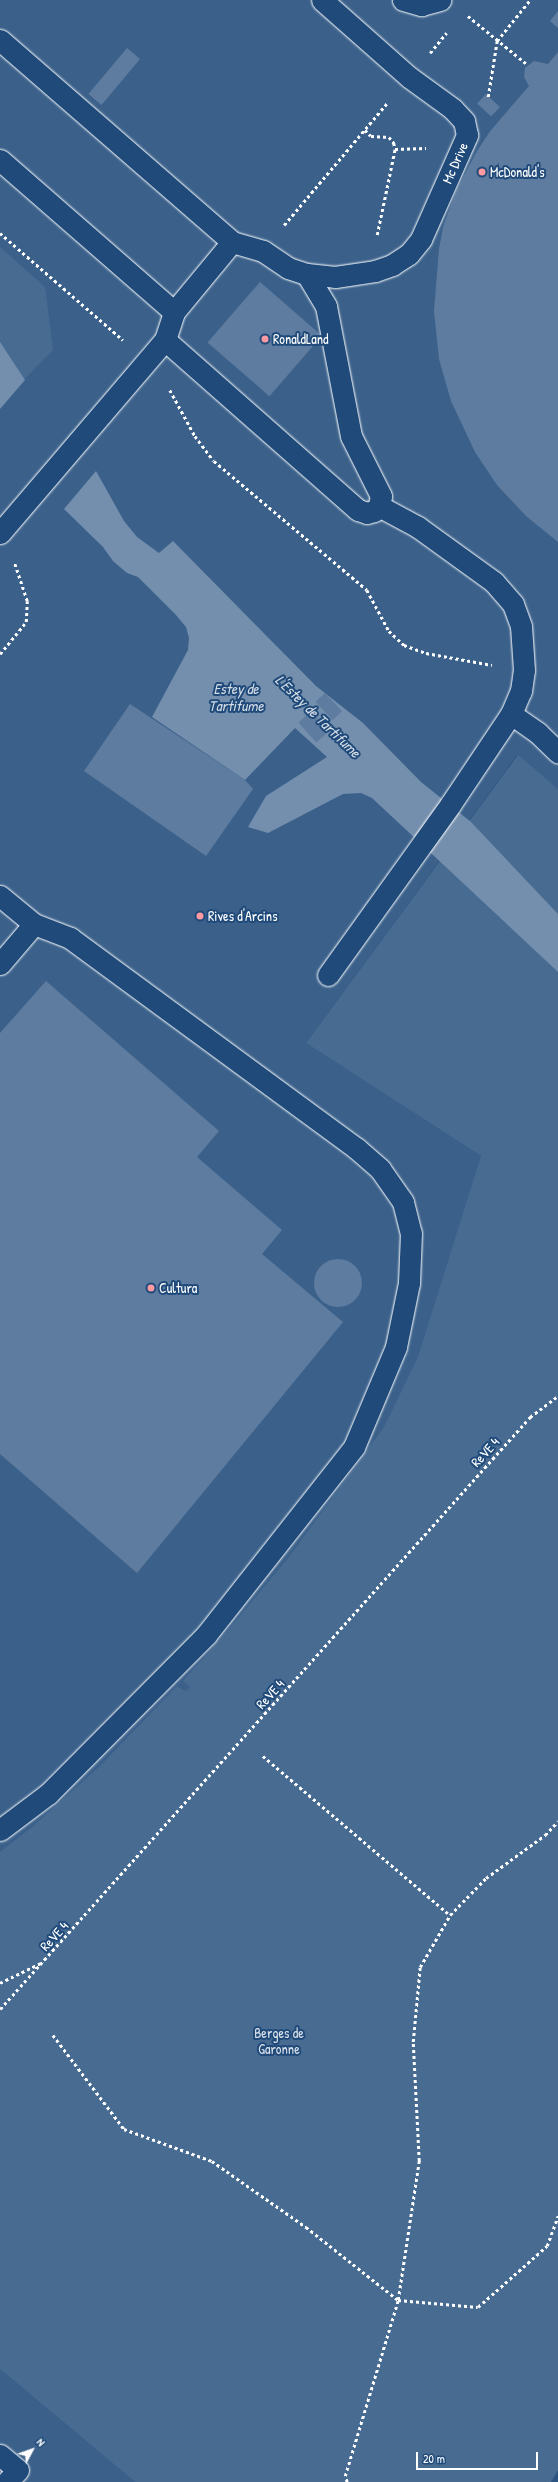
<!DOCTYPE html>
<style>
body{margin:0}
#map{position:relative;width:558px;height:2482px;overflow:hidden;background:#2c5582;font-family:"Patrick Hand",sans-serif}
div>[style]{position:absolute}
.built>*{inset:0;background:#3b618b}
.green>*{inset:0;background:#486b92}
.water>*{inset:0;background:#748fad}
.building>*{inset:0;background:#5e7c9f;transform-origin:0 0}
.round{border-radius:50%}
.path>*{height:2.5px;margin-top:-1.25px;transform-origin:0;background:repeating-linear-gradient(90deg,#fff 0 3px,transparent 0 6px)}
.roads{filter:drop-shadow(0 0 1px #fff) drop-shadow(0 0 1px #fff)}
.service>*{height:21px;margin:-10.5px;padding:0 10.5px;transform-origin:10.5px;border-radius:10.5px;background:#1f4a7a}
.dots>*{width:11px;height:11px;translate:-50% -50%;box-sizing:border-box;border:2px solid #1f4a7a;border-radius:50%}
span{translate:-50% -50%;white-space:nowrap;text-align:center;line-height:1.15;-webkit-text-stroke:4px #1f4a7a;paint-order:stroke}
.street-label{font-size:14px;color:#fff}
.poi-label{font-size:14px;color:#fff}
.left{translate:0 -50%;text-align:left}
.park-label{font-size:14px;color:#dae1e9}
.water-label{font-size:15px;color:#d5dde6;font-style:italic}
.north{position:absolute;left:12px;top:2430px;width:40px;height:40px;-webkit-text-stroke:3px #1f4a7a;paint-order:stroke;rotate:49deg;font-size:11px;font-weight:700;line-height:16px;text-align:center;color:#fff}
.north::after{content:'';display:block;margin:auto;width:14px;height:18px;background:#fff;clip-path:polygon(50% 0,100% 100%,50% 72%,0 100%)}
.scale{position:absolute;left:416px;top:2452px;width:122px;height:18px;box-sizing:border-box;border:2px solid #fff;border-top:0;padding-left:5px;font-size:12px;line-height:14px;white-space:nowrap;color:#fff;-webkit-text-stroke:3px #1f4a7a;paint-order:stroke}
</style>
<div id="map">
<div class="built">
<div style="clip-path:polygon(0 0,558px 0,558px 789px,517px 755px,306px 1043px,481px 1156px,421px 1360px,375px 1456px,221px 1659px,0 1858px)"></div>
<div style="clip-path:polygon(0 2369px,135px 2482px,0 2482px)"></div>
</div>
<div class="green">
<div style="clip-path:polygon(0 247px,45px 287px,53px 350px,0 404px)"></div>
<div style="clip-path:polygon(518px 755px,558px 789px,558px 2470px,551px 2482px,135px 2482px,0 2369px,0 1852px,31px 1828px,99px 1767px,177px 1686px,185px 1691px,190px 1687px,183px 1681px,230px 1628px,289px 1557px,384px 1427px,418px 1357px,481px 1156px,306px 1043px)"></div>
</div>
<div class="water">
<div style="clip-path:polygon(0 342px,25px 380px,0 409px)"></div>
<div style="clip-path:polygon(96px 471px,124px 521px,137px 537px,159px 553px,173px 541px,316px 686px,363px 723px,421px 782px,471px 822px,558px 914px,558px 972px,372px 798px,361px 793px,343px 794px,268px 833px,248px 827px,266px 796px,327px 757px,295px 728px,245px 780px,152px 717px,188px 650px,189px 638px,186px 627px,176px 615px,138px 577px,127px 573px,113px 561px,103px 547px,64px 509px)"></div>
</div>
<div class="building">
<div style="clip-path:polygon(558px 11px,558px 28px,550px 21px)"></div>
<div style="left:127px;top:48px;width:17px;height:60px;rotate:40deg"></div>
<div style="clip-path:polygon(558px 52px,558px 542px,526px 516px,497px 485px,475px 452px,451px 401px,439px 359px,434px 311px,439px 249px,443px 227px,456px 191px,477px 151px,491px 130px,529px 86px,524px 77px,525px 68px,534px 61px,548px 64px)"></div>
<div style="left:486px;top:94px;width:19px;height:13px;rotate:43deg"></div>
<div style="left:260px;top:282px;width:82px;height:80px;rotate:41deg"></div>
<div style="left:325px;top:693px;width:25px;height:13px;rotate:47deg"></div>
<div style="clip-path:polygon(130px 704px,245px 780px,253px 789px,206px 856px,84px 771px)"></div>
<div style="left:311px;top:711px;width:27px;height:17px;rotate:48deg"></div>
<div style="clip-path:polygon(46px 981px,219px 1131px,197px 1157px,282px 1230px,262px 1254px,343px 1322px,137px 1573px,0 1454px,0 1033px)"></div>
<div class="round" style="left:314px;top:1259px;width:48px;height:48px"></div>
</div>
<div class="path">
<div style="left:468px;top:16px;width:77px;rotate:39.2deg"></div>
<div style="left:430px;top:53px;width:26px;rotate:-51deg"></div>
<div style="left:488px;top:97px;width:57px;rotate:-80.9deg"></div>
<div style="left:497px;top:41px;width:53px;rotate:-51.2deg"></div>
<div style="left:365px;top:130px;width:8px;rotate:45deg"></div>
<div style="left:371px;top:136px;width:18px;rotate:3deg"></div>
<div style="left:389px;top:137px;width:8px;rotate:50deg"></div>
<div style="left:394px;top:143px;width:6px;rotate:81deg"></div>
<div style="left:395px;top:149px;width:31px;rotate:-2deg"></div>
<div style="left:284px;top:225px;width:161px;rotate:-49.8deg"></div>
<div style="left:0;top:233px;width:163px;rotate:41deg"></div>
<div style="left:377px;top:235px;width:88px;rotate:-78.2deg"></div>
<div style="left:170px;top:390px;width:52px;rotate:61.5deg"></div>
<div style="left:195px;top:436px;width:31px;rotate:53deg"></div>
<div style="left:214px;top:461px;width:200px;rotate:40.1deg"></div>
<div style="left:367px;top:590px;width:47px;rotate:61.8deg"></div>
<div style="left:389px;top:631px;width:21px;rotate:43deg"></div>
<div style="left:404px;top:645px;width:23px;rotate:20deg"></div>
<div style="left:426px;top:653px;width:67px;rotate:10.3deg"></div>
<div style="left:0;top:654px;width:41px;rotate:-50.9deg"></div>
<div style="left:26px;top:622px;width:21px;rotate:-87deg"></div>
<div style="left:27px;top:601px;width:41px;rotate:-108.4deg"></div>
<div style="left:263px;top:1756px;width:245px;rotate:40.4deg"></div>
<div style="left:0;top:1983px;width:48px;rotate:-26deg"></div>
<div style="left:0;top:2009px;width:795px;rotate:-48.16deg"></div>
<div style="left:530px;top:1417px;width:35px;rotate:-37deg"></div>
<div style="left:53px;top:2035px;width:118px;rotate:52.9deg"></div>
<div style="left:124px;top:2129px;width:94px;rotate:20deg"></div>
<div style="left:212px;top:2161px;width:115px;rotate:35.1deg"></div>
<div style="left:306px;top:2227px;width:117px;rotate:38.4deg"></div>
<div style="left:398px;top:2300px;width:80px;rotate:5deg"></div>
<div style="left:478px;top:2307px;width:92px;rotate:-41.5deg"></div>
<div style="left:547px;top:2246px;width:32px;rotate:-70deg"></div>
<div style="left:347px;top:2482px;width:6px;rotate:-108deg"></div>
<div style="left:345px;top:2476px;width:184px;rotate:-73.2deg"></div>
<div style="left:398px;top:2300px;width:141px;rotate:-81.4deg"></div>
<div style="left:419px;top:2161px;width:119px;rotate:-92.9deg"></div>
<div style="left:413px;top:2042px;width:75px;rotate:-84.7deg"></div>
<div style="left:420px;top:1967px;width:60px;rotate:-60deg"></div>
<div style="left:450px;top:1915px;width:52px;rotate:-45.8deg"></div>
<div style="left:486px;top:1878px;width:73px;rotate:-36.1deg"></div>
<div style="left:545px;top:1835px;width:19px;rotate:-47deg"></div>
</div>
<div class="roads">
<div class="service">
<div style="left:403px;top:0;width:19px;rotate:16deg"></div>
<div style="left:421px;top:5px;width:20px;rotate:-15deg"></div>
<div style="left:0;top:40px;width:308px;rotate:41deg"></div>
<div style="left:232px;top:242px;width:32px;rotate:16deg"></div>
<div style="left:263px;top:251px;width:30px;rotate:34deg"></div>
<div style="left:288px;top:268px;width:20px;rotate:18deg"></div>
<div style="left:307px;top:274px;width:28px;rotate:6deg"></div>
<div style="left:335px;top:277px;width:40px;rotate:-8.5deg"></div>
<div style="left:375px;top:271px;width:18px;rotate:-19deg"></div>
<div style="left:392px;top:265px;width:20px;rotate:-33deg"></div>
<div style="left:409px;top:254px;width:19px;rotate:-51deg"></div>
<div style="left:421px;top:239px;width:114px;rotate:-66.1deg"></div>
<div style="left:467px;top:135px;width:14px;rotate:-102deg"></div>
<div style="left:464px;top:121px;width:16px;rotate:-133deg"></div>
<div style="left:453px;top:109px;width:54px;rotate:-144deg"></div>
<div style="left:409px;top:77px;width:116px;rotate:-138.5deg"></div>
<div style="left:0;top:160px;width:231px;rotate:41.1deg"></div>
<div style="left:165px;top:340px;width:257px;rotate:41.4deg"></div>
<div style="left:358px;top:510px;width:9px;rotate:18deg"></div>
<div style="left:367px;top:513px;width:7px;rotate:-16deg"></div>
<div style="left:374px;top:511px;width:7px;rotate:-45deg"></div>
<div style="left:379px;top:506px;width:10px;rotate:-79deg"></div>
<div style="left:381px;top:496px;width:67px;rotate:-116.6deg"></div>
<div style="left:351px;top:436px;width:132px;rotate:-100.9deg"></div>
<div style="left:326px;top:306px;width:37px;rotate:-121deg"></div>
<div style="left:0;top:533px;width:254px;rotate:-49.5deg"></div>
<div style="left:165px;top:340px;width:29px;rotate:-72deg"></div>
<div style="left:174px;top:312px;width:91px;rotate:-50.4deg"></div>
<div style="left:511px;top:714px;width:33px;rotate:35deg"></div>
<div style="left:538px;top:733px;width:28px;rotate:44deg"></div>
<div style="left:0;top:896px;width:44px;rotate:39.5deg"></div>
<div style="left:0;top:964px;width:52px;rotate:-49.6deg"></div>
<div style="left:34px;top:924px;width:39px;rotate:21deg"></div>
<div style="left:70px;top:938px;width:355px;rotate:36.3deg"></div>
<div style="left:356px;top:1148px;width:32px;rotate:41deg"></div>
<div style="left:380px;top:1169px;width:40px;rotate:55.1deg"></div>
<div style="left:403px;top:1202px;width:32px;rotate:76deg"></div>
<div style="left:411px;top:1233px;width:50px;rotate:92.3deg"></div>
<div style="left:409px;top:1283px;width:65px;rotate:101.5deg"></div>
<div style="left:396px;top:1347px;width:108px;rotate:112.8deg"></div>
<div style="left:354px;top:1447px;width:239px;rotate:128.2deg"></div>
<div style="left:206px;top:1635px;width:224px;rotate:134.8deg"></div>
<div style="left:48px;top:1794px;width:60px;rotate:143.1deg"></div>
<div style="left:328px;top:975px;width:209px;rotate:-54.3deg"></div>
<div style="left:450px;top:805px;width:110px;rotate:-56.2deg"></div>
<div style="left:511px;top:714px;width:25px;rotate:-67deg"></div>
<div style="left:521px;top:691px;width:21px;rotate:-82deg"></div>
<div style="left:524px;top:670px;width:44px;rotate:-93.9deg"></div>
<div style="left:521px;top:626px;width:23px;rotate:-110deg"></div>
<div style="left:513px;top:604px;width:29px;rotate:-131deg"></div>
<div style="left:494px;top:582px;width:94px;rotate:-144.1deg"></div>
<div style="left:418px;top:527px;width:44px;rotate:-151.7deg"></div>
<div style="left:0;top:2455px;width:23px;rotate:40deg"></div>
<div style="left:18px;top:2470px;width:16px;rotate:133deg"></div>
</div>
</div>
<div class="dots">
<div style="left:482px;top:172px;background:#ff9aa2"></div>
<div style="left:265px;top:339px;background:#ff9aa2"></div>
<div style="left:200px;top:916px;background:#ff9aa2"></div>
<div style="left:151px;top:1288px;background:#ff9aa2"></div>
</div>
<div class="street-label">
<span style="left:455px;top:163px;rotate:-66deg">Mc Drive</span>
<span style="left:485px;top:1452px;rotate:-48deg">ReVE 4</span>
<span style="left:270px;top:1694px;rotate:-48deg">ReVE 4</span>
<span style="left:54px;top:1936px;rotate:-48deg">ReVE 4</span>
</div>
<div class="poi-label">
<span class="left" style="left:490px;top:172px">McDonald's</span>
<span class="left" style="left:273px;top:339px">RonaldLand</span>
<span class="left" style="left:208px;top:916px">Rives d'Arcins</span>
<span class="left" style="left:159px;top:1288px">Cultura</span>
</div>
<div class="park-label">
<span style="left:279px;top:2041px">Berges de<br>Garonne</span>
</div>
<div class="water-label">
<span style="left:236px;top:697px">Estey de<br>Tartifume</span>
<span style="left:318px;top:716px;rotate:44deg">L'Estey de Tartifume</span>
</div>
<div class="north">N</div>
<div class="scale">20 m</div>
</div>
